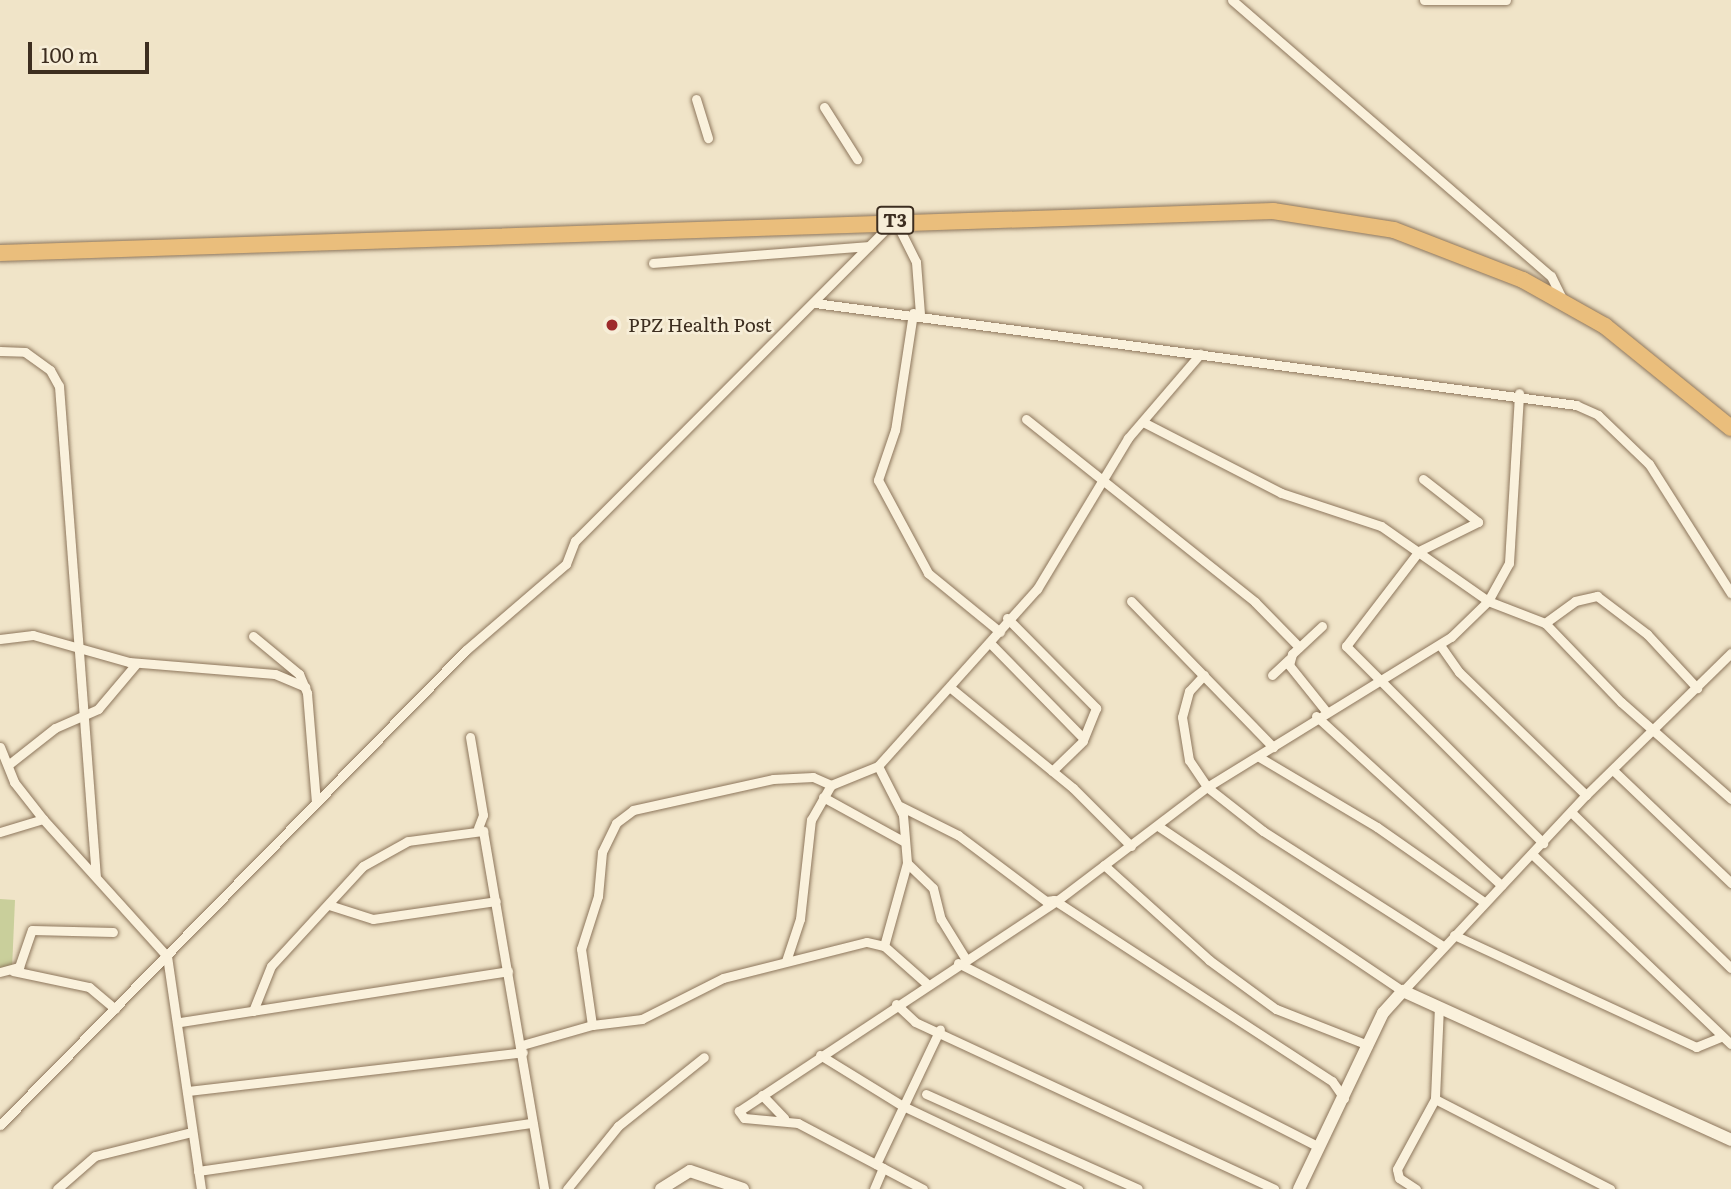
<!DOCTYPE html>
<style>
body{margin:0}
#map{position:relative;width:1731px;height:1189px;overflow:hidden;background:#f0e4c8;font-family:Literata,serif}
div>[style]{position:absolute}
.green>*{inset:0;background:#c9cf9b}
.roads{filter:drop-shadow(0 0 2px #8d765c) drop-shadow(0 0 2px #8d765c)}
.minor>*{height:9px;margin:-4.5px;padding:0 4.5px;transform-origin:4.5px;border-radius:4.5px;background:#faf1dc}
.tertiary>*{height:12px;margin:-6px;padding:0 6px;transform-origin:6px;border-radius:6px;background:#faf1dc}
.trunk>*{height:16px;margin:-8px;padding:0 8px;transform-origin:8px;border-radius:8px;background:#eabe7c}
.dots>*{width:19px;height:19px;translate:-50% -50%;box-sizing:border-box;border:4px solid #f7eed8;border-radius:50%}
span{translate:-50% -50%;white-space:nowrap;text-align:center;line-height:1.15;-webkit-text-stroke:5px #f7eed8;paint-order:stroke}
.shield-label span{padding:2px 5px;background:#f7eed8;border:2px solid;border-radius:5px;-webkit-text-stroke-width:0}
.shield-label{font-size:18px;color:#3d2e20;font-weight:700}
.poi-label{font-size:19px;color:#3d2e20}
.left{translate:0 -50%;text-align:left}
.scale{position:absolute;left:28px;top:42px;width:121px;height:32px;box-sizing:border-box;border:4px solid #3d2e20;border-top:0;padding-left:9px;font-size:21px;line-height:24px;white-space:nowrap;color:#3d2e20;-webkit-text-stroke:5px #f7eed8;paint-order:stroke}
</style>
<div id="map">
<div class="green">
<div style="clip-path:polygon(0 899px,15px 900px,12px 969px,0 968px)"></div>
</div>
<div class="roads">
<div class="minor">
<div style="left:1232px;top:0;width:422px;rotate:40.9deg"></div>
<div style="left:1551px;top:276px;width:28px;rotate:64deg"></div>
<div style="left:1424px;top:0;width:82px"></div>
<div style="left:696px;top:99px;width:41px;rotate:72.9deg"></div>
<div style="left:824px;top:107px;width:62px;rotate:57.6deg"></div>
<div style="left:653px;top:263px;width:216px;rotate:-4.5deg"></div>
<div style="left:815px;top:303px;width:768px;rotate:7.63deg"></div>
<div style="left:1576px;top:405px;width:24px;rotate:24deg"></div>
<div style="left:1598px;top:415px;width:71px;rotate:43.9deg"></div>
<div style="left:1649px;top:464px;width:153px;rotate:57.6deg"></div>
<div style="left:913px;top:313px;width:118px;rotate:98.7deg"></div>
<div style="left:895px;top:430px;width:53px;rotate:108.8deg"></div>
<div style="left:878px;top:480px;width:106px;rotate:61.7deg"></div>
<div style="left:928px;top:573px;width:93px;rotate:39.3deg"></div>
<div style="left:0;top:351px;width:25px;rotate:2deg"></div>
<div style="left:25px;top:352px;width:31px;rotate:36deg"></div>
<div style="left:50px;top:370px;width:18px;rotate:61deg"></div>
<div style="left:59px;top:386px;width:492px;rotate:85.7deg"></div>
<div style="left:1026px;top:419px;width:293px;rotate:38.6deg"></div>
<div style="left:1255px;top:602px;width:63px;rotate:45.6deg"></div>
<div style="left:1143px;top:422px;width:155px;rotate:27.2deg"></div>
<div style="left:1281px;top:493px;width:105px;rotate:18.3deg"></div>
<div style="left:1381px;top:526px;width:131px;rotate:35deg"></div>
<div style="left:1488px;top:601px;width:61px;rotate:21.1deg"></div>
<div style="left:1545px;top:623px;width:110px;rotate:46.1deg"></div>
<div style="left:1621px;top:702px;width:147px;rotate:41.4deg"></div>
<div style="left:1423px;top:479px;width:70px;rotate:38deg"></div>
<div style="left:1478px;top:522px;width:66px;rotate:153.8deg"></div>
<div style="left:1419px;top:551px;width:120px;rotate:127.5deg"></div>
<div style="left:1346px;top:646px;width:279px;rotate:45deg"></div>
<div style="left:1131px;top:601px;width:204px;rotate:45.8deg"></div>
<div style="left:1007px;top:618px;width:127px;rotate:45.3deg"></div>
<div style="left:1096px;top:708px;width:35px;rotate:112deg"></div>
<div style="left:1083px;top:741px;width:43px;rotate:135.9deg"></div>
<div style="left:1545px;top:623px;width:37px;rotate:-36deg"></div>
<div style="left:1575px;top:601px;width:23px;rotate:-13deg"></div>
<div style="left:1597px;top:596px;width:63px;rotate:37.2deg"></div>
<div style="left:1647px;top:634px;width:74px;rotate:47.2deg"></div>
<div style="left:1322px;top:626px;width:41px;rotate:137deg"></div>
<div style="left:1292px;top:654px;width:11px;rotate:105deg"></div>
<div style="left:1289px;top:665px;width:58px;rotate:51.3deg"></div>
<div style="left:253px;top:636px;width:60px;rotate:39.6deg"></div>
<div style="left:299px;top:674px;width:21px;rotate:67deg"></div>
<div style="left:307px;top:693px;width:109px;rotate:85.3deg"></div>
<div style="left:0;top:639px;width:33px;rotate:-7deg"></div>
<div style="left:33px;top:635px;width:100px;rotate:15.7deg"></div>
<div style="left:129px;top:662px;width:146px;rotate:4.7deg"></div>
<div style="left:275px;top:674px;width:33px;rotate:23deg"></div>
<div style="left:991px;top:644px;width:130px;rotate:45.6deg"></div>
<div style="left:1440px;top:645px;width:33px;rotate:55deg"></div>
<div style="left:1459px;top:672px;width:177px;rotate:44.1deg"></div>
<div style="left:1204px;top:675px;width:22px;rotate:133deg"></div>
<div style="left:1189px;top:691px;width:27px;rotate:105deg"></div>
<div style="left:1182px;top:717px;width:44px;rotate:80.8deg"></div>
<div style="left:1189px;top:760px;width:32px;rotate:56deg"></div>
<div style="left:1207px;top:787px;width:71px;rotate:38.2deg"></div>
<div style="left:1263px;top:831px;width:214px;rotate:32.6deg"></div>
<div style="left:1272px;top:675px;width:23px;rotate:-43deg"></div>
<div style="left:952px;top:689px;width:156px;rotate:39.3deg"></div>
<div style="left:1073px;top:788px;width:82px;rotate:45deg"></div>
<div style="left:1316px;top:716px;width:251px;rotate:42.4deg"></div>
<div style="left:470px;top:737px;width:79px;rotate:80.5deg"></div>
<div style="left:483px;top:815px;width:14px;rotate:111deg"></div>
<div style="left:0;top:747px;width:38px;rotate:68deg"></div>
<div style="left:14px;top:782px;width:47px;rotate:51.9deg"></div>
<div style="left:43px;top:819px;width:185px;rotate:47.9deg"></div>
<div style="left:167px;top:956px;width:235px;rotate:81.7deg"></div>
<div style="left:1259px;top:757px;width:137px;rotate:30.7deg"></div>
<div style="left:1377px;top:827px;width:131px;rotate:35deg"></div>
<div style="left:8px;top:765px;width:60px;rotate:-38.2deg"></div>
<div style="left:55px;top:728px;width:47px;rotate:-23.8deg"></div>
<div style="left:98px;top:709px;width:59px;rotate:-49.8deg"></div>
<div style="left:878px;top:766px;width:55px;rotate:63deg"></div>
<div style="left:903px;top:815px;width:48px;rotate:85.2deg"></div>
<div style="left:907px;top:863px;width:86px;rotate:105.5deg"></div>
<div style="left:1615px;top:772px;width:161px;rotate:43.7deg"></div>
<div style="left:823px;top:797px;width:91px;rotate:28.8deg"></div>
<div style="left:900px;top:806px;width:65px;rotate:26.6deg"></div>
<div style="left:958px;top:835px;width:110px;rotate:36.9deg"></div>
<div style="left:1046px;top:901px;width:8px;rotate:-7deg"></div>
<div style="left:1054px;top:900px;width:332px;rotate:33.1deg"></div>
<div style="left:1332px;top:1081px;width:21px;rotate:55deg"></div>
<div style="left:1572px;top:813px;width:222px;rotate:44.3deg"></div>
<div style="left:1158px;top:826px;width:295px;rotate:34deg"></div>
<div style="left:1403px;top:991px;width:268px;rotate:-47deg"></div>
<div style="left:1586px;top:795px;width:203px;rotate:-44.4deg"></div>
<div style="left:0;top:832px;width:45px;rotate:-16.8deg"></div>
<div style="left:1532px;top:854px;width:275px;rotate:43.7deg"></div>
<div style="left:907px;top:863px;width:36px;rotate:44deg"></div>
<div style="left:933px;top:888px;width:32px;rotate:76deg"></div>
<div style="left:941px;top:919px;width:46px;rotate:58.4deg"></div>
<div style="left:1104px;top:865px;width:142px;rotate:42.1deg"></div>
<div style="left:1209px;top:960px;width:83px;rotate:36.2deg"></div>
<div style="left:1276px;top:1009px;width:99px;rotate:21.4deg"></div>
<div style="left:329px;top:905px;width:46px;rotate:17.7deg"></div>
<div style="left:373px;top:919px;width:124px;rotate:-8.3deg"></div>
<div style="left:1454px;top:935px;width:267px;rotate:24.8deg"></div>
<div style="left:1696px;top:1047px;width:27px;rotate:-22deg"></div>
<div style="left:786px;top:961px;width:44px;rotate:-71.6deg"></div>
<div style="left:800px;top:919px;width:100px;rotate:-83.7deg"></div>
<div style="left:811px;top:820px;width:40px;rotate:-60.3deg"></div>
<div style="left:958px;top:963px;width:405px;rotate:27deg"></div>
<div style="left:13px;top:971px;width:78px;rotate:11.9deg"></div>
<div style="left:89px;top:987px;width:34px;rotate:40deg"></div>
<div style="left:0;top:972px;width:20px;rotate:-15deg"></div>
<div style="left:19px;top:967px;width:39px;rotate:-71deg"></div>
<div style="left:32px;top:930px;width:81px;rotate:1.4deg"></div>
<div style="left:926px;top:983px;width:56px;rotate:-138.6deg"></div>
<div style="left:884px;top:946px;width:18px;rotate:-167deg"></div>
<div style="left:866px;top:942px;width:147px;rotate:165.9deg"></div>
<div style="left:723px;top:978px;width:91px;rotate:153.2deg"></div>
<div style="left:642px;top:1019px;width:50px;rotate:173.2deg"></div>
<div style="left:592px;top:1025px;width:77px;rotate:-98.2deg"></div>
<div style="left:581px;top:949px;width:56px;rotate:-72.2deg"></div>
<div style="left:598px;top:896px;width:44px;rotate:-84.8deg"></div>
<div style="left:602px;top:852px;width:32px;rotate:-64deg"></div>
<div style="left:616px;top:823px;width:21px;rotate:-37deg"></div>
<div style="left:633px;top:810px;width:143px;rotate:-12.5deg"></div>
<div style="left:773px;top:779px;width:40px;rotate:-2.9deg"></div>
<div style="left:813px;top:777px;width:20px;rotate:24deg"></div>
<div style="left:831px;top:785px;width:51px;rotate:-22deg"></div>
<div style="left:878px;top:766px;width:238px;rotate:-48.1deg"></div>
<div style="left:1037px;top:589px;width:176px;rotate:-58.9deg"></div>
<div style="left:1128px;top:438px;width:111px;rotate:-49.4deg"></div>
<div style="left:896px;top:1004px;width:26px;rotate:43deg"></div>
<div style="left:915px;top:1022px;width:396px;rotate:24.9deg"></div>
<div style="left:1439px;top:1006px;width:93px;rotate:92.5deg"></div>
<div style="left:1435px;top:1099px;width:197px;rotate:27.2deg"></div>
<div style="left:253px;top:1011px;width:48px;rotate:-68.2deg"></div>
<div style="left:271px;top:966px;width:136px;rotate:-47.4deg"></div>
<div style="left:363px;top:866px;width:51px;rotate:-29.1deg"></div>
<div style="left:408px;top:841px;width:76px;rotate:-7.6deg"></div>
<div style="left:483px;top:831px;width:363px;rotate:80.3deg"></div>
<div style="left:180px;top:1022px;width:332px;rotate:-8.8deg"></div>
<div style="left:522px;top:1045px;width:73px;rotate:-15.9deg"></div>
<div style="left:820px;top:1055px;width:97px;rotate:31.6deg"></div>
<div style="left:903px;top:1106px;width:194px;rotate:25.4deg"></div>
<div style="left:188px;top:1091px;width:337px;rotate:-6.6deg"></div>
<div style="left:926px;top:1094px;width:232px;rotate:24.1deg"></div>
<div style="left:762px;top:1095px;width:32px;rotate:46deg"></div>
<div style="left:0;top:1125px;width:665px;rotate:-45.55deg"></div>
<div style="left:466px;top:650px;width:132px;rotate:-40.7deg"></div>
<div style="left:566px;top:564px;width:25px;rotate:-69deg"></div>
<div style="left:575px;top:541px;width:453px;rotate:-45.1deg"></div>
<div style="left:895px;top:220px;width:47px;rotate:63.4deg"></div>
<div style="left:916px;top:262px;width:52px;rotate:85.6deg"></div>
<div style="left:876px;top:1164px;width:149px;rotate:-64.6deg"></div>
<div style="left:198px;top:1171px;width:338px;rotate:-8.2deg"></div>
<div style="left:57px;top:1189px;width:50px;rotate:-41deg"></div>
<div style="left:95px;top:1156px;width:99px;rotate:-14deg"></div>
<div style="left:567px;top:1189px;width:81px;rotate:-51deg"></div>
<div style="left:618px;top:1126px;width:110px;rotate:-38.7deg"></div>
<div style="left:874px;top:1189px;width:23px;rotate:-67deg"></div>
<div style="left:923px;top:1189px;width:141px;rotate:-152.2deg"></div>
<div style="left:798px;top:1123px;width:54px;rotate:-174.7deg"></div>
<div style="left:744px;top:1118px;width:9px;rotate:-126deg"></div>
<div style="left:739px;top:1111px;width:382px;rotate:-33.5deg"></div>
<div style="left:1058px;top:900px;width:187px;rotate:-37.2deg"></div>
<div style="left:1207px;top:787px;width:286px;rotate:-31.6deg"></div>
<div style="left:1451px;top:637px;width:52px;rotate:-44.2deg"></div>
<div style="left:1488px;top:601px;width:43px;rotate:-61.1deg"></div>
<div style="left:1509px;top:563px;width:170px;rotate:-86.6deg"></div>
<div style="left:1416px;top:1189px;width:20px;rotate:-147deg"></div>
<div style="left:1399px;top:1178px;width:9px;rotate:-103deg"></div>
<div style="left:1397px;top:1169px;width:80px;rotate:-61.5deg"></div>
</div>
<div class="tertiary">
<div style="left:661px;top:1189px;width:34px;rotate:-32deg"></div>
<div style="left:690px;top:1171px;width:56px;rotate:18.8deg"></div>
<div style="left:1299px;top:1189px;width:195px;rotate:-64.5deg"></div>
<div style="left:1383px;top:1013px;width:30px;rotate:-48deg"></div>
<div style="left:1403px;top:991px;width:360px;rotate:24.4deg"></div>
</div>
<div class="trunk">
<div style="left:0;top:253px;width:1274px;rotate:-1.89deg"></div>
<div style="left:1273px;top:211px;width:122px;rotate:8.9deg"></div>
<div style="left:1394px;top:230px;width:138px;rotate:21.2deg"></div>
<div style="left:1523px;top:280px;width:94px;rotate:29.3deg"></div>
<div style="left:1605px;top:326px;width:162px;rotate:39deg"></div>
</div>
</div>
<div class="dots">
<div style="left:612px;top:325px;background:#9e2a2b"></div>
</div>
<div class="shield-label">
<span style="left:895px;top:220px">T3</span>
</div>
<div class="poi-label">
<span class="left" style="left:628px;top:325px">PPZ Health Post</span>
</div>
<div class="scale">100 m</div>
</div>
